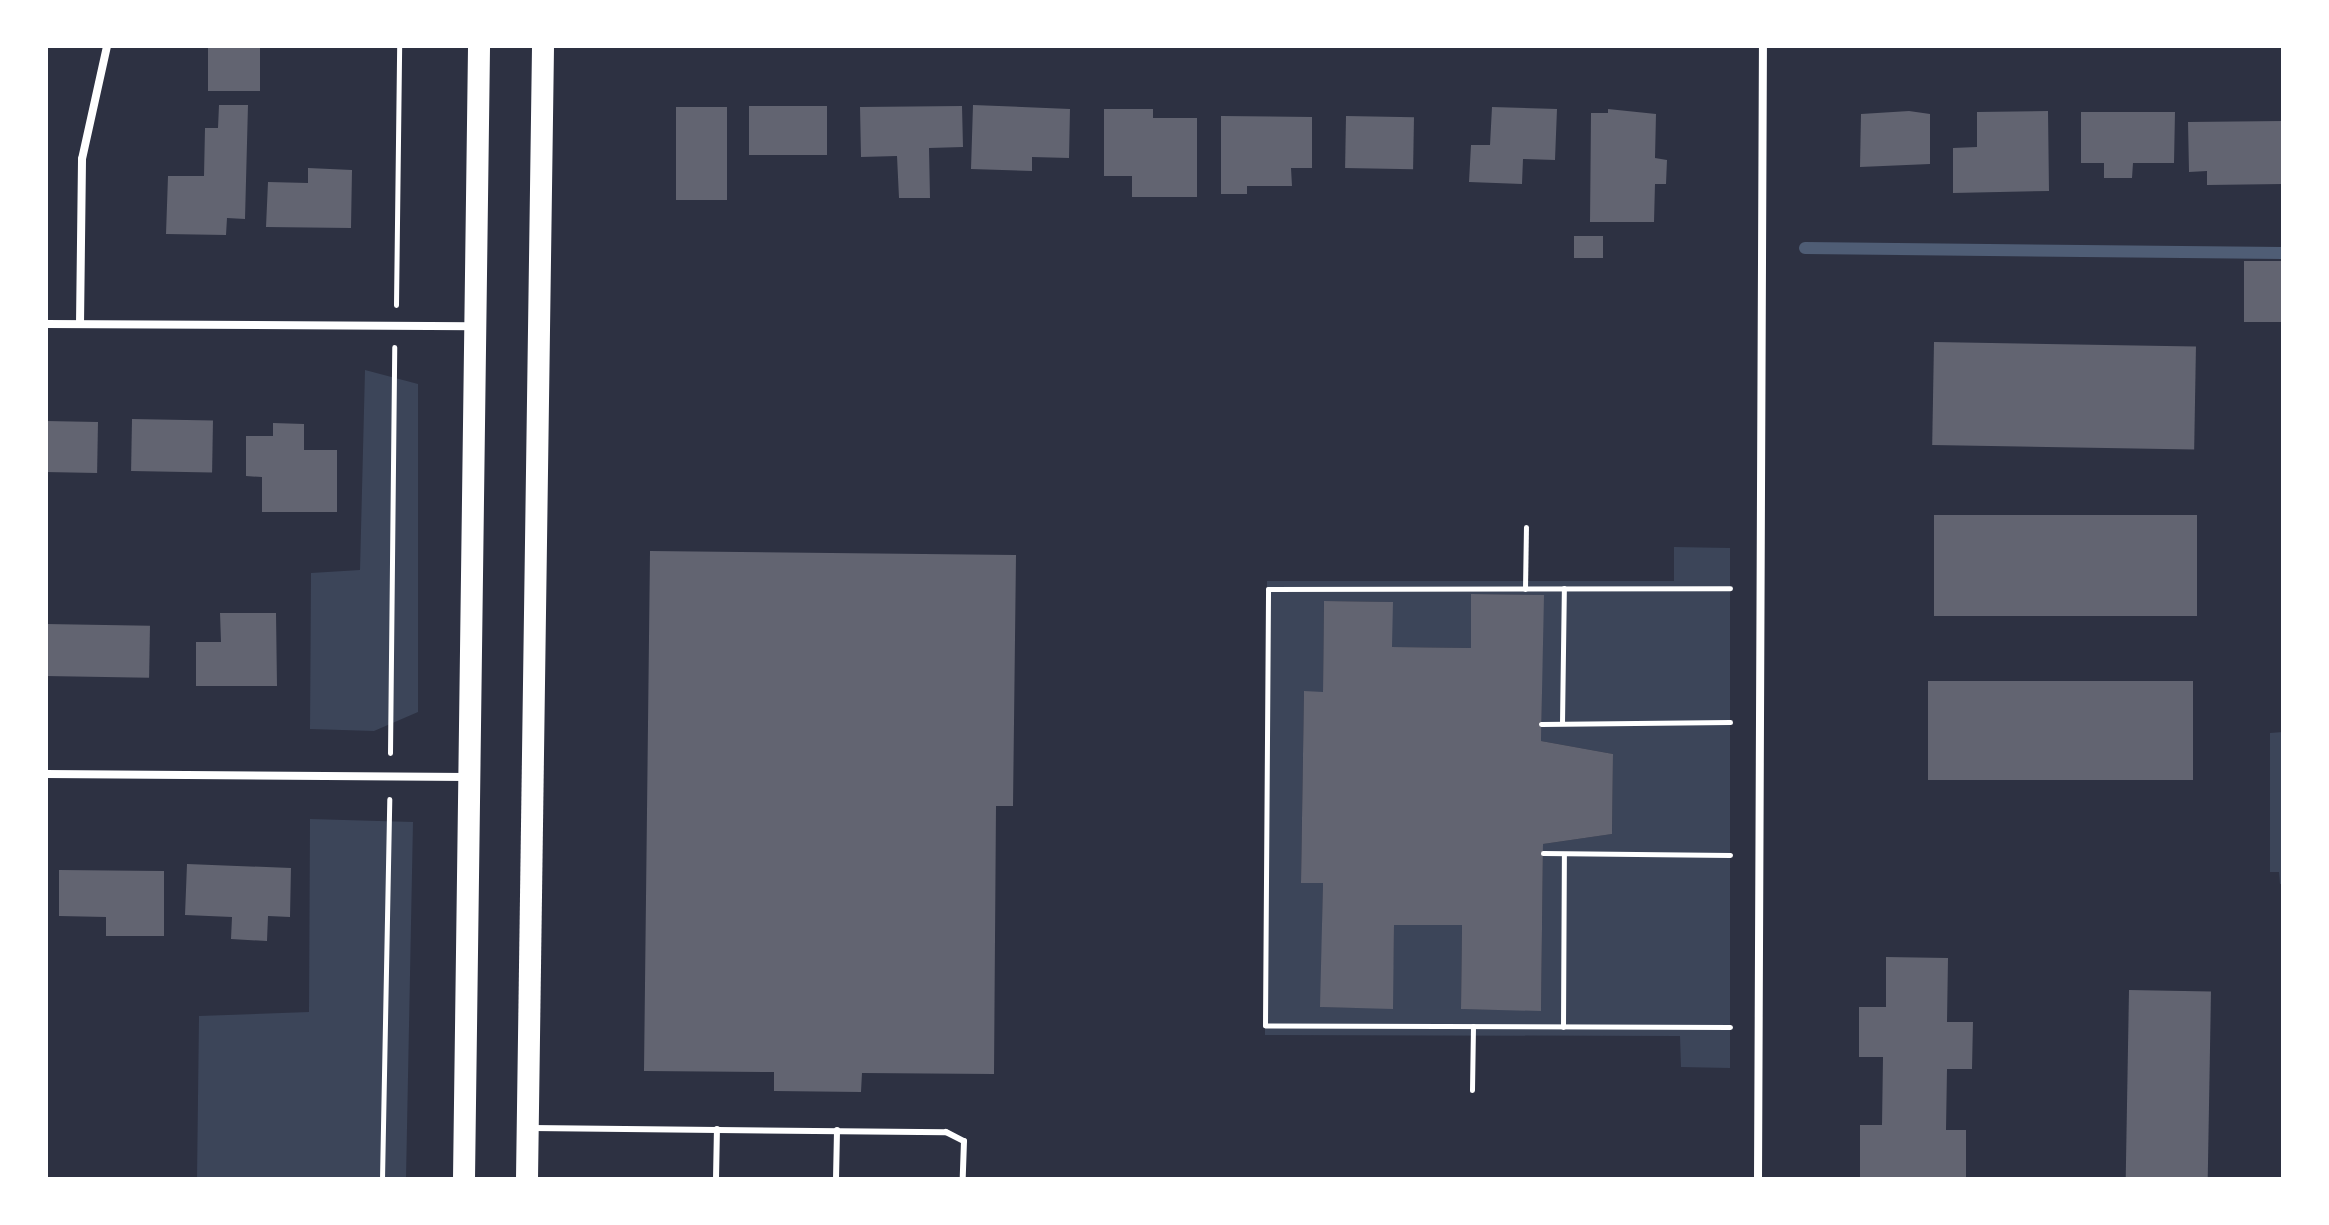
<!DOCTYPE html>
<style>
body{margin:0}
#map{position:relative;width:2329px;height:1225px;overflow:hidden;background:#2d3142;font-family:Quicksand,sans-serif}
div>[style]{position:absolute}
.green>*{inset:0;background:#3c4559}
.stream>*{height:12px;margin:-6px;padding:0 6px;transform-origin:6px;border-radius:6px;background:#4f5d75}
.building>*{inset:0;background:#626471;transform-origin:0 0}
.path>*{height:5px;margin:-2.5px;padding:0 2.5px;transform-origin:2.5px;border-radius:2.5px;background:#fff}
.service>*{height:6px;margin:-3px;padding:0 3px;transform-origin:3px;border-radius:3px;background:#fff}
.minor>*{height:8px;margin:-4px;padding:0 4px;transform-origin:4px;border-radius:4px;background:#fff}
.trunk>*{height:22px;margin:-11px;padding:0 11px;transform-origin:11px;border-radius:11px;background:#fff}
span{translate:-50% -50%;white-space:nowrap;text-align:center;line-height:1.15;-webkit-text-stroke:8px #fff;paint-order:stroke}
.frame{position:absolute;inset:0;border:48px solid #fff;pointer-events:none}
</style>
<div id="map">
<div class="green">
<div style="clip-path:polygon(365px 370px,418px 384px,418px 712px,374px 731px,310px 729px,311px 573px,360px 570px)"></div>
<div style="clip-path:polygon(evenodd,1674px 547px,1730px 548px,1730px 1068px,1681px 1067px,1680px 1036px,1265px 1035px,1267px 581px,1674px 581px,1674px 547px,1471px 594px,1543px 595px,1541px 741px,1613px 754px,1612px 834px,1543px 844px,1541px 1010px,1461px 1009px,1462px 925px,1394px 925px,1392px 1008px,1321px 1007px,1323px 883px,1301px 882px,1304px 692px,1323px 692px,1324px 601px,1392px 602px,1392px 647px,1471px 648px,1471px 594px)"></div>
<div style="clip-path:polygon(2283px 732px,2283px 884px,2280px 884px,2279px 872px,2270px 872px,2270px 733px)"></div>
<div style="clip-path:polygon(310px 819px,413px 822px,406px 1179px,197px 1179px,199px 1016px,309px 1012px)"></div>
</div>
<div class="stream">
<div style="left:1805px;top:248px;width:478px;rotate:0.6deg"></div>
</div>
<div class="building">
<div style="left:208px;top:46px;width:52px;height:45px"></div>
<div style="clip-path:polygon(219px 105px,248px 105px,245px 219px,227px 218px,226px 235px,166px 234px,168px 176px,204px 176px,205px 128px,218px 128px)"></div>
<div style="clip-path:polygon(973px 105px,1070px 109px,1069px 158px,1032px 157px,1032px 171px,971px 169px)"></div>
<div style="left:827px;top:106px;width:49px;height:78px;rotate:90deg"></div>
<div style="clip-path:polygon(962px 106px,963px 147px,929px 148px,930px 198px,899px 198px,897px 156px,861px 157px,860px 107px)"></div>
<div style="left:676px;top:107px;width:51px;height:93px"></div>
<div style="clip-path:polygon(1492px 107px,1557px 109px,1555px 160px,1523px 159px,1522px 184px,1469px 182px,1471px 145px,1490px 145px)"></div>
<div style="clip-path:polygon(1104px 109px,1153px 109px,1153px 118px,1197px 118px,1197px 197px,1132px 197px,1132px 176px,1104px 176px)"></div>
<div style="clip-path:polygon(1608px 109px,1656px 114px,1655px 158px,1667px 160px,1666px 184px,1655px 184px,1654px 222px,1590px 222px,1591px 113px,1608px 113px)"></div>
<div style="clip-path:polygon(1909px 111px,1930px 114px,1930px 164px,1860px 167px,1861px 114px)"></div>
<div style="clip-path:polygon(2048px 111px,2049px 191px,1953px 193px,1953px 148px,1977px 147px,1977px 112px)"></div>
<div style="clip-path:polygon(2081px 112px,2175px 112px,2174px 163px,2133px 163px,2132px 178px,2104px 178px,2104px 163px,2081px 163px)"></div>
<div style="clip-path:polygon(1221px 116px,1312px 117px,1312px 168px,1291px 168px,1292px 186px,1247px 186px,1247px 194px,1221px 194px)"></div>
<div style="left:1346px;top:116px;width:68px;height:52px;rotate:1deg"></div>
<div style="clip-path:polygon(2283px 121px,2283px 184px,2207px 185px,2207px 171px,2189px 172px,2188px 122px)"></div>
<div style="clip-path:polygon(308px 168px,352px 170px,351px 228px,266px 227px,268px 182px,308px 183px)"></div>
<div style="left:1574px;top:236px;width:29px;height:22px"></div>
<div style="left:2244px;top:261px;width:39px;height:61px"></div>
<div style="left:1934px;top:342px;width:262px;height:103px;rotate:1deg"></div>
<div style="left:132px;top:419px;width:81px;height:52px;rotate:1deg"></div>
<div style="left:46px;top:421px;width:52px;height:51px;rotate:1deg"></div>
<div style="clip-path:polygon(273px 423px,304px 424px,304px 450px,337px 450px,337px 512px,262px 512px,262px 477px,246px 476px,246px 436px,273px 436px)"></div>
<div style="left:2197px;top:515px;width:101px;height:263px;rotate:90deg"></div>
<div style="clip-path:polygon(650px 551px,1016px 555px,1013px 806px,996px 806px,994px 1074px,862px 1073px,861px 1092px,774px 1091px,774px 1072px,644px 1071px)"></div>
<div style="clip-path:polygon(1471px 594px,1544px 595px,1541px 741px,1613px 754px,1612px 834px,1543px 844px,1541px 1011px,1461px 1009px,1462px 925px,1394px 925px,1393px 1009px,1320px 1007px,1323px 883px,1301px 883px,1304px 691px,1323px 692px,1324px 601px,1393px 602px,1392px 647px,1471px 648px)"></div>
<div style="clip-path:polygon(220px 613px,276px 613px,277px 686px,196px 686px,196px 642px,221px 642px)"></div>
<div style="left:46px;top:624px;width:104px;height:52px;rotate:1deg"></div>
<div style="left:1928px;top:681px;width:265px;height:99px"></div>
<div style="clip-path:polygon(187px 864px,291px 868px,290px 917px,268px 916px,267px 941px,231px 939px,232px 917px,185px 915px)"></div>
<div style="clip-path:polygon(59px 870px,164px 871px,164px 936px,106px 936px,106px 917px,59px 916px)"></div>
<div style="clip-path:polygon(1886px 957px,1948px 958px,1947px 1022px,1973px 1022px,1972px 1069px,1947px 1069px,1946px 1130px,1966px 1130px,1966px 1179px,1860px 1179px,1860px 1125px,1882px 1125px,1883px 1057px,1859px 1057px,1859px 1007px,1886px 1007px)"></div>
<div style="left:2129px;top:990px;width:82px;height:189px;rotate:1deg"></div>
</div>
<div class="path">
<div style="left:396px;top:305px;width:259px;rotate:-89.3deg"></div>
<div style="left:1525px;top:589px;width:62px;rotate:-89.1deg"></div>
<div style="left:1562px;top:723px;width:135px;rotate:-89.2deg"></div>
<div style="left:1541px;top:724px;width:189px;rotate:-0.6deg"></div>
<div style="left:390px;top:753px;width:406px;rotate:-89.4deg"></div>
<div style="left:1543px;top:853px;width:187px;rotate:0.6deg"></div>
<div style="left:1563px;top:1027px;width:173px;rotate:-89.7deg"></div>
<div style="left:1730px;top:1027px;width:465px;rotate:-179.8deg"></div>
<div style="left:1265px;top:1025px;width:436px;rotate:-89.6deg"></div>
<div style="left:1268px;top:589px;width:462px;rotate:-0.1deg"></div>
<div style="left:1472px;top:1090px;width:64px;rotate:-89.1deg"></div>
<div style="left:382px;top:1179px;width:380px;rotate:-88.9deg"></div>
</div>
<div class="service">
<div style="left:532px;top:1128px;width:414px;rotate:0.6deg"></div>
<div style="left:946px;top:1132px;width:20px;rotate:27deg"></div>
<div style="left:964px;top:1141px;width:38px;rotate:92deg"></div>
<div style="left:716px;top:1179px;width:50px;rotate:-88.9deg"></div>
<div style="left:836px;top:1179px;width:49px;rotate:-88.8deg"></div>
</div>
<div class="minor">
<div style="left:46px;top:324px;width:427px;rotate:0.3deg"></div>
<div style="left:80px;top:324px;width:165px;rotate:-89.3deg"></div>
<div style="left:82px;top:159px;width:116px;rotate:-77.5deg"></div>
<div style="left:46px;top:774px;width:421px;rotate:0.4deg"></div>
<div style="left:1758px;top:1179px;width:1133px;rotate:-89.75deg"></div>
</div>
<div class="trunk">
<div style="left:464px;top:1179px;width:1133px;rotate:-89.24deg"></div>
<div style="left:527px;top:1179px;width:1133px;rotate:-89.19deg"></div>
</div>
<div class="frame"></div>
</div>
